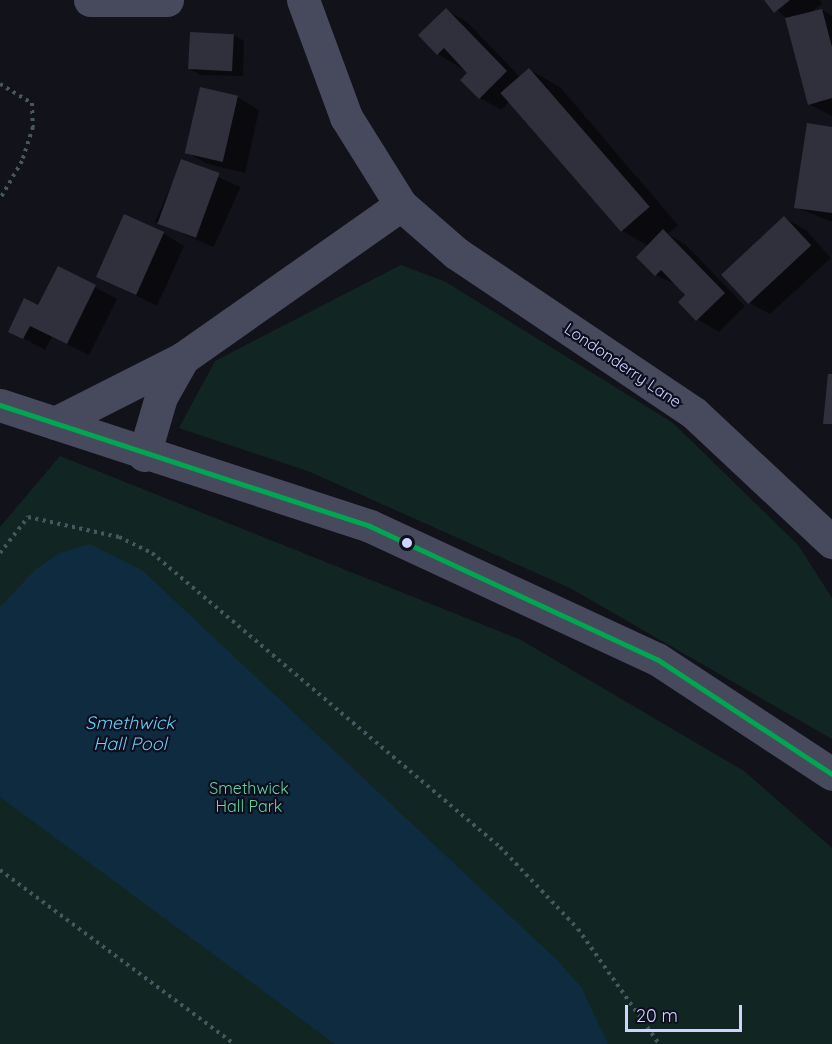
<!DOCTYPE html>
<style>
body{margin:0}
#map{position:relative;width:832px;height:1044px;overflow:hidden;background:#12121b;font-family:Quicksand,sans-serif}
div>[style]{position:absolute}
.green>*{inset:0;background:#112622}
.water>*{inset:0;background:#0f2b3f}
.shadow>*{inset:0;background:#0007;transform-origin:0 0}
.building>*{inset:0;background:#30303d;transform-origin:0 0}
.path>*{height:4px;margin-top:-2px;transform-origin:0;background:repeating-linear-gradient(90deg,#47575e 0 3px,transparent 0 7.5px)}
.minor>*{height:33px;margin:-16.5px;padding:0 16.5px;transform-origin:16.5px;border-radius:16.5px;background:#474a5c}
.tertiary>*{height:33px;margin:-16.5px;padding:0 16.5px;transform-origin:16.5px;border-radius:16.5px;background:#474a5c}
.bus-1>*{height:4.5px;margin:-2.25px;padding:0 2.25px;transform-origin:2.25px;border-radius:2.25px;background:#00a651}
.dots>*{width:16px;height:16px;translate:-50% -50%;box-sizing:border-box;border:3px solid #0e0e1f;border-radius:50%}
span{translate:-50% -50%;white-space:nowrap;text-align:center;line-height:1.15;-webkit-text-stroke:4.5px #0e0e1f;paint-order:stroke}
.street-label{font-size:16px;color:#cfd3fd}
.park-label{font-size:16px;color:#5fd8a2}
.water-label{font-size:18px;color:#62d0f7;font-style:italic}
.scale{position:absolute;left:625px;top:1005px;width:117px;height:27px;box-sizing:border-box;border:3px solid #cfd3fd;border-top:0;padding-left:8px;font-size:18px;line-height:21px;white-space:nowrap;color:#cfd3fd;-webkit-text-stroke:4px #0e0e1f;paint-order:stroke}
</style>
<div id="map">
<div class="green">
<div style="clip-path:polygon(401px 265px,446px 282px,673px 423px,798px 545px,832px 598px,832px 739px,570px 588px,308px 471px,179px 428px,215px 361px)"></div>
<div style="clip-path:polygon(60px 456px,521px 640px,744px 771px,832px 848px,832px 1044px,0 1044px,0 527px)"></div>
</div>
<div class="water">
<div style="clip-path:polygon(90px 544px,142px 570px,558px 961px,581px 987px,608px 1044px,335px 1044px,0 797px,0 607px,36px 569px,60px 553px)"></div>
</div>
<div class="shadow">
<div style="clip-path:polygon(766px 0,820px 0,822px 4px,810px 13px,822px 10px,832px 16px,832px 116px,809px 104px,787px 19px)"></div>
<div style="clip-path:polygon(446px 10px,467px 22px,521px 78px,530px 70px,560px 87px,678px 225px,668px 234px,685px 244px,745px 306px,719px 332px,697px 319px,679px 286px,656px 275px,638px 257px,648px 246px,621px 230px,510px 101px,501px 110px,480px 98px,469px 73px,438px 54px)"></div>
<div style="clip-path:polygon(233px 35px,244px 41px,243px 76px,201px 75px,190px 69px)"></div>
<div style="clip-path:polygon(201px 89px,238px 97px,259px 110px,245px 173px,208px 164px,186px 152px)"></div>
<div style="clip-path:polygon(832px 128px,832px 222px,796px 207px)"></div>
<div style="left:182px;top:161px;width:64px;height:66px;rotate:24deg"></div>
<div style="clip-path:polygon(784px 218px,806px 230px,831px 258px,770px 314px,748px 302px,723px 275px)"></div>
<div style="clip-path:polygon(163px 233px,184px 246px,157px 306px,98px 276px)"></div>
<div style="clip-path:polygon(59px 268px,117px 299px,89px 355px,52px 337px,45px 350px,10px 331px,39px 307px)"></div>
</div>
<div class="building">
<div style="clip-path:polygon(764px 0,790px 0,774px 13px)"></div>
<div style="clip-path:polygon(446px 8px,507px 71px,479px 99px,460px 80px,467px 73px,444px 48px,437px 55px,418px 35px)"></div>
<div style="clip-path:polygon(822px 9px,832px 47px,832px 98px,808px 105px,785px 18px)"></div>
<div style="left:190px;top:32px;width:44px;height:37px;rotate:3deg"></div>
<div style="left:529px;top:68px;width:184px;height:38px;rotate:49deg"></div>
<div style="left:200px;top:87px;width:39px;height:68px;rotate:13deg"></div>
<div style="clip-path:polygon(807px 123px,832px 127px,832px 213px,794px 208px)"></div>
<div style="left:181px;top:159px;width:41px;height:69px;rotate:20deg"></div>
<div style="left:124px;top:214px;width:44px;height:69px;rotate:24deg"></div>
<div style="left:784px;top:216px;width:40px;height:86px;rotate:47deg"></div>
<div style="clip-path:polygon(663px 229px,725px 293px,696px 321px,678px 302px,685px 295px,661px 270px,655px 276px,636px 257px)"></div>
<div style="clip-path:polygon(58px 266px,96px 285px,67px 344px,30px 326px,23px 339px,8px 332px,24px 298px,38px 305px)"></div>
<div style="clip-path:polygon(828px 374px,832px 374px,832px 424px,823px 424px)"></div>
</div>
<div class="path">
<div style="left:0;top:84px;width:37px;rotate:31deg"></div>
<div style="left:32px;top:103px;width:24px;rotate:88deg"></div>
<div style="left:33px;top:127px;width:36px;rotate:108deg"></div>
<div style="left:22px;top:161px;width:44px;rotate:120.1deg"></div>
<div style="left:0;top:553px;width:46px;rotate:-52.1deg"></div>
<div style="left:28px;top:517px;width:93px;rotate:12.4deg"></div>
<div style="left:119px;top:537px;width:37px;rotate:26deg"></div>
<div style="left:152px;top:553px;width:456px;rotate:40.2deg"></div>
<div style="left:500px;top:847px;width:113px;rotate:46.4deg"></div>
<div style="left:578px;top:929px;width:141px;rotate:54.8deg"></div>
<div style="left:0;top:870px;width:292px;rotate:36.6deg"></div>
</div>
<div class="minor">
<div style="left:90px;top:0;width:77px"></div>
</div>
<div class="tertiary">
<div style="left:303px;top:0;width:125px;rotate:69.8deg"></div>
<div style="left:346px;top:117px;width:104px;rotate:58deg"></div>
<div style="left:401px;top:205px;width:73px;rotate:41.1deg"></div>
<div style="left:456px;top:253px;width:287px;rotate:33.9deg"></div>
<div style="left:694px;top:413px;width:189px;rotate:43.1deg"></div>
<div style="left:0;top:405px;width:389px;rotate:18.1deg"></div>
<div style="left:370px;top:526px;width:316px;rotate:24.9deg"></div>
<div style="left:657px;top:659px;width:209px;rotate:33.3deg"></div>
<div style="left:55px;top:423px;width:144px;rotate:-26.9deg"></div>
<div style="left:183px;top:358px;width:266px;rotate:-35.1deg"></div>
<div style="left:144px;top:455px;width:60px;rotate:-73.7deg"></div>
<div style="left:161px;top:397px;width:45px;rotate:-60.6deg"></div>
</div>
<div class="bus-1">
<div style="left:0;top:405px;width:389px;rotate:18.1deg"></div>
<div style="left:370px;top:526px;width:316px;rotate:24.9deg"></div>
<div style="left:657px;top:659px;width:209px;rotate:33.3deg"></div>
</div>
<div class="dots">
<div style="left:407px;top:543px;background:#cfd3fd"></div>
</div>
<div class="street-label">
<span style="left:623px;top:365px;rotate:34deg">Londonderry Lane</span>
</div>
<div class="park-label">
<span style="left:249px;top:797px">Smethwick<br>Hall Park</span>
</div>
<div class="water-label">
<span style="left:130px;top:734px">Smethwick<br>Hall Pool</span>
</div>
<div class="scale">20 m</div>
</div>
